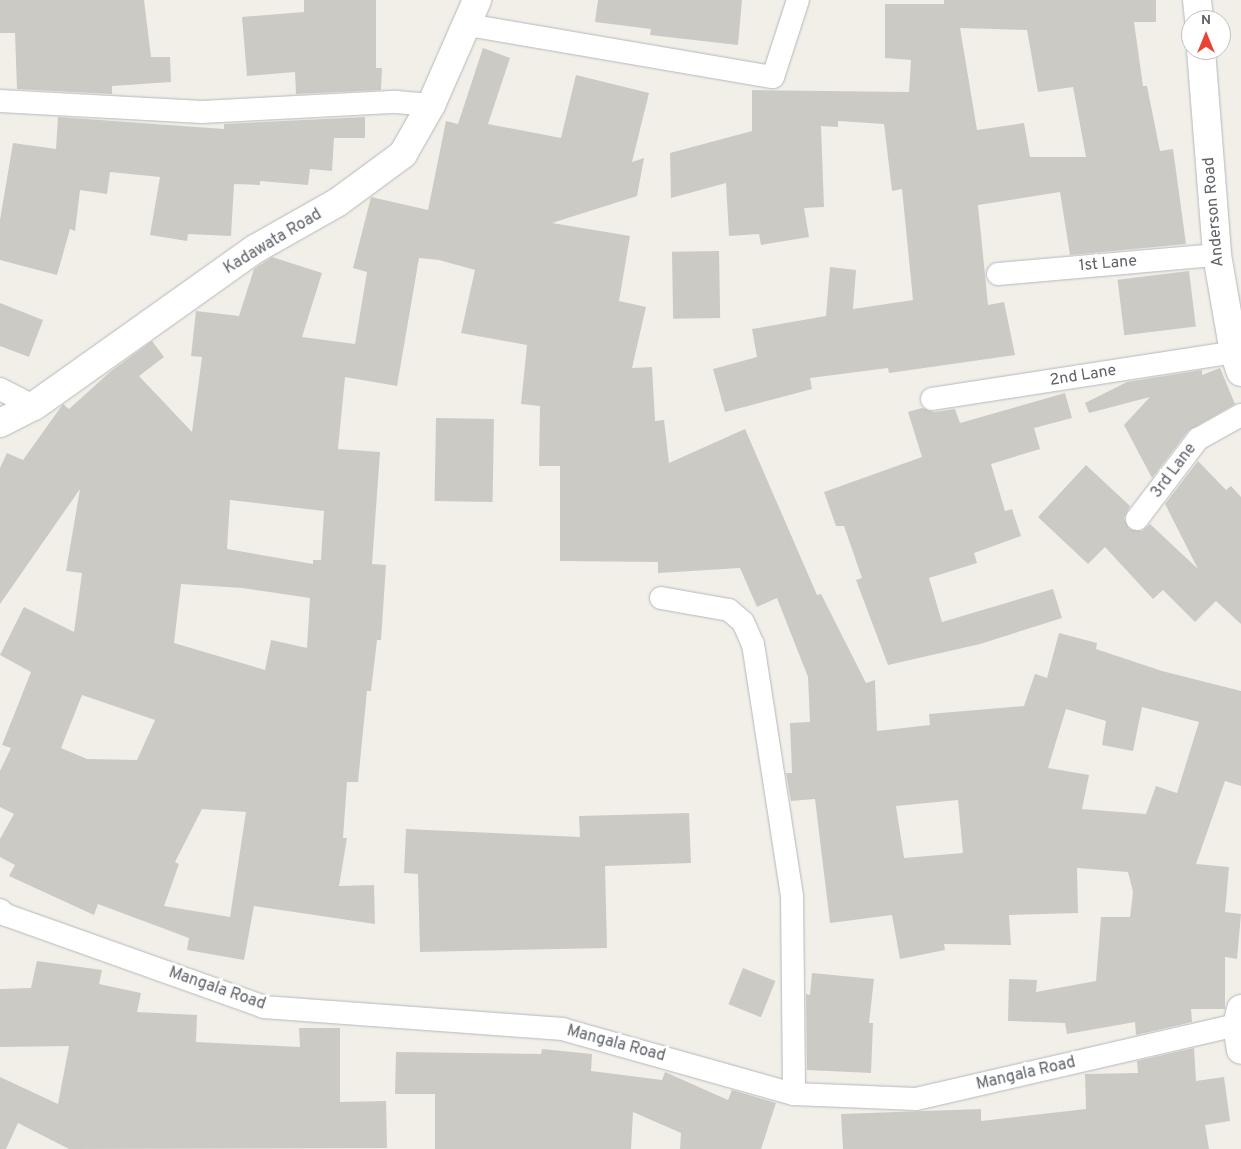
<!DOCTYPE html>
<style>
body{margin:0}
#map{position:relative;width:1241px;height:1149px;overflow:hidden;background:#f1efe8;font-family:Overpass,sans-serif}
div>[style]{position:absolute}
.building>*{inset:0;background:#cccac5;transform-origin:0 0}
.roads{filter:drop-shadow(0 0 1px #b5b8bc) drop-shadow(0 0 1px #b5b8bc)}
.street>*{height:22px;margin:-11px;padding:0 11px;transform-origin:11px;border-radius:11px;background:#fff}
.secondary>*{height:28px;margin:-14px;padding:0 14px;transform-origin:14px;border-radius:14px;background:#fff}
span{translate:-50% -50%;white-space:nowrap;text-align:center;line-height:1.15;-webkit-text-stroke:5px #fff;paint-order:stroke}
.street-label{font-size:16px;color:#5f6368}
.north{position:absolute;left:1181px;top:10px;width:50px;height:50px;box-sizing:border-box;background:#fff;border:1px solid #bfc1c3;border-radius:50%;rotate:0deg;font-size:14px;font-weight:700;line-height:20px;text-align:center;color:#5f6368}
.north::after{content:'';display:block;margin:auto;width:18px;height:22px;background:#ea4335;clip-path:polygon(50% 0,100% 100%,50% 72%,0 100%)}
</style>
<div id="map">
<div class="building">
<div style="clip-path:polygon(0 0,144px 0,151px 57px,170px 57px,171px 82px,112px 86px,112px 94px,17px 89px,15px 33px,0 33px)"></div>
<div style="clip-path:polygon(304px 0,376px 0,376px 68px,382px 68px,381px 90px,296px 94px,295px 72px,247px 76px,242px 17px,304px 12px)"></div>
<div style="clip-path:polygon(598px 0,742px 0,738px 45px,650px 35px,651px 29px,595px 22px)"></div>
<div style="clip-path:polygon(evenodd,944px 0,1156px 0,1156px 22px,1134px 22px,1143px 86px,1147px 86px,1160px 151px,1173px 149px,1186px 244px,1070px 255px,1060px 192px,978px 205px,988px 305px,1004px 302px,1015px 355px,889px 373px,888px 368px,810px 378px,812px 389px,725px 412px,713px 369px,757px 357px,752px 329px,826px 316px,830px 267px,856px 270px,853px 309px,913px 300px,902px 189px,892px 191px,884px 124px,838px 121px,838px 127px,821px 126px,824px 207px,804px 208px,809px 237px,761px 245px,759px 234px,729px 236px,726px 183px,671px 198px,670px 153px,752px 131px,752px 90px,909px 92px,911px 60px,885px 58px,885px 4px,944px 4px,944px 0,960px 28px,1027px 30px,1038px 92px,1073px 87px,1086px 157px,1030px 157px,1024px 123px,977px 130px,960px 28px)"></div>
<div style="clip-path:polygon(evenodd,483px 48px,510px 58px,488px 124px,561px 138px,576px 75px,649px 93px,632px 162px,644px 158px,637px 196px,552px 223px,630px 236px,619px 301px,646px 307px,632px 368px,652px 367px,655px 421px,664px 420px,669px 463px,745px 429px,817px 595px,821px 594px,866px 683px,875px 680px,877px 731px,930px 725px,929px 714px,1024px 706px,1035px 674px,1047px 678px,1059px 633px,1097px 643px,1096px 649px,1162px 671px,1241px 691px,1241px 786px,1225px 781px,1196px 864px,1229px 867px,1225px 912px,1241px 914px,1237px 959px,1225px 957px,1225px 1009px,1191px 1009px,1192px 1022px,1136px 1035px,1135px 1022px,1067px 1034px,1065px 1023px,1008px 1021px,1009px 979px,1037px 980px,1036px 992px,1096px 981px,1101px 917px,1130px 917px,1133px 892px,1128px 872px,1077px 868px,1078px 913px,1009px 915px,1011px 945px,944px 944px,945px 950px,900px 959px,892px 915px,830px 923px,815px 799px,791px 801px,786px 773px,792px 773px,790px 723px,810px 722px,808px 677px,777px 598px,757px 607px,740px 568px,658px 573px,658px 562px,560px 561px,560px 466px,539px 466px,540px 406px,521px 404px,527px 345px,461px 333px,475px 270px,439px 260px,419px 258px,397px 386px,345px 377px,338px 449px,380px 452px,372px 564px,386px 565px,381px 640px,377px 640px,371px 691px,367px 691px,358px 782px,347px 782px,343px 838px,347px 838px,339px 886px,374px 885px,375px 924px,254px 906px,244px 960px,187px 950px,189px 938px,98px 904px,94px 915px,9px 876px,15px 865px,0 857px,0 839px,14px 814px,0 807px,0 771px,11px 748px,2px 745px,31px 672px,0 655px,24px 607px,74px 632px,82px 573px,66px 571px,80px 489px,0 604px,0 468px,7px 453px,23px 460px,63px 404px,69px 409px,110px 372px,152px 341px,164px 357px,139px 376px,192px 432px,202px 357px,191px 356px,196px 311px,239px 316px,254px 269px,272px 257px,322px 273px,302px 337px,355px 344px,367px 272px,353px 268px,371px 197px,428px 210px,446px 121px,458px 124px,483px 48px,230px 500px,324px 511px,321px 560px,313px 560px,313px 564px,227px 549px,230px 500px,483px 48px,181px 584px,242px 588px,310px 598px,307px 648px,271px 640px,265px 670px,174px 643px,181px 584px,483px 48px,82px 695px,155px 720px,137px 760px,87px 759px,61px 748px,82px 695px,483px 48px,1142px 707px,1199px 722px,1177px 793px,1156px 786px,1146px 814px,1082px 809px,1089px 775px,1048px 768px,1066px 709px,1106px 721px,1102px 745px,1133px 751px,1142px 707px,483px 48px,958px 800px,963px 853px,904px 858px,896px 806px,958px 800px,483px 48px,202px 809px,246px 812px,230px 917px,164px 906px,179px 864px,175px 862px,202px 809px)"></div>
<div style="clip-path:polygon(58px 117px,224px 129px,224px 124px,365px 117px,365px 138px,334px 138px,332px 171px,310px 169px,308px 185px,260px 181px,260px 185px,234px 184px,231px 236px,188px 234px,187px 241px,150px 235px,160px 177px,110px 172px,107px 194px,80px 190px,75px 231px,70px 229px,57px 275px,0 260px,0 220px,13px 143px,56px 149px)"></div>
<div style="left:719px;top:251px;width:67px;height:47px;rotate:89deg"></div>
<div style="left:1189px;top:271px;width:56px;height:72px;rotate:83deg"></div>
<div style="clip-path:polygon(0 303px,43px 320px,29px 357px,0 346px)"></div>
<div style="clip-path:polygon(1220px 368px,1235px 404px,1188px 431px,1152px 478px,1124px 425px,1150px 397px,1089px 413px,1085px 403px,1127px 382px,1202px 370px,1202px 375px)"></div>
<div style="clip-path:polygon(1065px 393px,1072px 418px,1034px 428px,1040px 449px,991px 464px,1005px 511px,1012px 509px,1021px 536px,974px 553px,977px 563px,929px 578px,942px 622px,1053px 589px,1062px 618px,980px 644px,888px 665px,856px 580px,862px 578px,844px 526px,836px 526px,824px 492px,922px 457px,908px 412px,922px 408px,934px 412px,955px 409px,960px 423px)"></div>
<div style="left:436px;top:418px;width:58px;height:83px;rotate:1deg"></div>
<div style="clip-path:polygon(1198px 461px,1226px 490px,1231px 486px,1241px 497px,1241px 624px,1216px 601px,1195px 622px,1163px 590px,1153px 599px,1105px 547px,1088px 564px,1038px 517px,1086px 465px,1130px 506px,1124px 518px,1129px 529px,1142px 531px,1150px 524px,1198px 569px,1165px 504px)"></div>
<div style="clip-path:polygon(689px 813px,691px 863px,605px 866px,607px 948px,420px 952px,418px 874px,404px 873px,406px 829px,580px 837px,579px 816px)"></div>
<div style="clip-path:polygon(37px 961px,102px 970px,99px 984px,141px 993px,137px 1012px,197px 1015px,196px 1042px,300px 1047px,299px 1028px,340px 1028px,340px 1102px,386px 1101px,387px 1148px,69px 1149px,18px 1123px,6px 1149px,0 1149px,0 1077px,58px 1104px,69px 1046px,0 1047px,0 989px,31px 988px)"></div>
<div style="left:743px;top:968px;width:35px;height:39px;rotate:22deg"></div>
<div style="clip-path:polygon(812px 973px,874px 979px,869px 1023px,873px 1023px,871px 1073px,807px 1070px,806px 994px,810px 995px)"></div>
<div style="clip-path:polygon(1194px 1048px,1196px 1081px,1224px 1077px,1230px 1121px,1205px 1125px,1209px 1149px,843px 1149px,841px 1114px,981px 1109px,981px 1121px,1086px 1109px,1085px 1074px,1138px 1073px,1137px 1061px)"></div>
<div style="clip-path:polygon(542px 1049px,592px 1054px,591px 1071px,662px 1080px,665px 1072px,728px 1100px,732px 1090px,776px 1103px,761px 1149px,680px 1149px,681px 1133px,633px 1112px,631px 1149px,435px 1149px,435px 1094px,395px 1094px,396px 1052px,541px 1054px)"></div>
</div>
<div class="roads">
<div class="street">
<div style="left:468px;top:25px;width:309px;rotate:9.7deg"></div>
<div style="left:773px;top:77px;width:81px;rotate:-72deg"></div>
<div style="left:0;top:101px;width:202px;rotate:3.1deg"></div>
<div style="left:202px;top:112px;width:194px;rotate:-3deg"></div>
<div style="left:396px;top:102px;width:35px;rotate:5deg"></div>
<div style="left:998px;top:274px;width:220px;rotate:-5deg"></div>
<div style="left:0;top:389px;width:38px;rotate:27deg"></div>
<div style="left:932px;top:399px;width:306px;rotate:-8.8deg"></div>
<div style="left:1137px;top:519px;width:101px;rotate:-52.7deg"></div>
<div style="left:1198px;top:439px;width:49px;rotate:-29.2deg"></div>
<div style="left:661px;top:598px;width:69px;rotate:10deg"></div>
<div style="left:729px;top:610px;width:18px;rotate:41deg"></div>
<div style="left:743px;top:622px;width:24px;rotate:66deg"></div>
<div style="left:753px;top:644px;width:255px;rotate:81.2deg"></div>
<div style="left:792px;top:896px;width:198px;rotate:89.4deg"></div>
<div style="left:0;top:910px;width:8px;rotate:40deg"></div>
<div style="left:6px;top:915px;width:274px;rotate:19.6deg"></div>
<div style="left:264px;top:1007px;width:299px;rotate:4.2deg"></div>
<div style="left:562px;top:1029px;width:241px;rotate:15.7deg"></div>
<div style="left:794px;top:1094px;width:122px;rotate:2.3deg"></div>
<div style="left:916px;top:1099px;width:329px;rotate:-13deg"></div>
</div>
<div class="secondary">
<div style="left:1197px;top:0;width:20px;rotate:84deg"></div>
<div style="left:1201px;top:50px;width:206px;rotate:85.5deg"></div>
<div style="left:1217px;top:255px;width:98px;rotate:80.1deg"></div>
<div style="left:1234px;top:352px;width:21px;rotate:71deg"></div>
<div style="left:0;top:423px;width:38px;rotate:-27deg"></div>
<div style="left:34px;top:406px;width:271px;rotate:-35.4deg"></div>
<div style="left:255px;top:249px;width:95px;rotate:-29.5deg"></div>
<div style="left:338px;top:202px;width:81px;rotate:-36.4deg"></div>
<div style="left:403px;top:154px;width:56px;rotate:-60.3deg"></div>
<div style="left:431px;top:105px;width:115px;rotate:-66.3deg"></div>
<div style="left:1241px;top:1009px;width:16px;rotate:104deg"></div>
<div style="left:1237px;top:1025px;width:25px;rotate:81deg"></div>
</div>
</div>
<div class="street-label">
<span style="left:1214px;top:212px;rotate:-95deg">Anderson Road</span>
<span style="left:273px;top:242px;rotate:-31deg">Kadawata Road</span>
<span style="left:1108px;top:264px;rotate:-5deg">1st Lane</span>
<span style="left:1083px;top:376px;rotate:-9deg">2nd Lane</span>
<span style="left:1174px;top:471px;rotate:-53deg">3rd Lane</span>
<span style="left:217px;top:989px;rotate:19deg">Mangala Road</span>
<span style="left:616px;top:1044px;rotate:15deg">Mangala Road</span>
<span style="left:1026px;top:1074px;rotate:-13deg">Mangala Road</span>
</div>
<div class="north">N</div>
</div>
